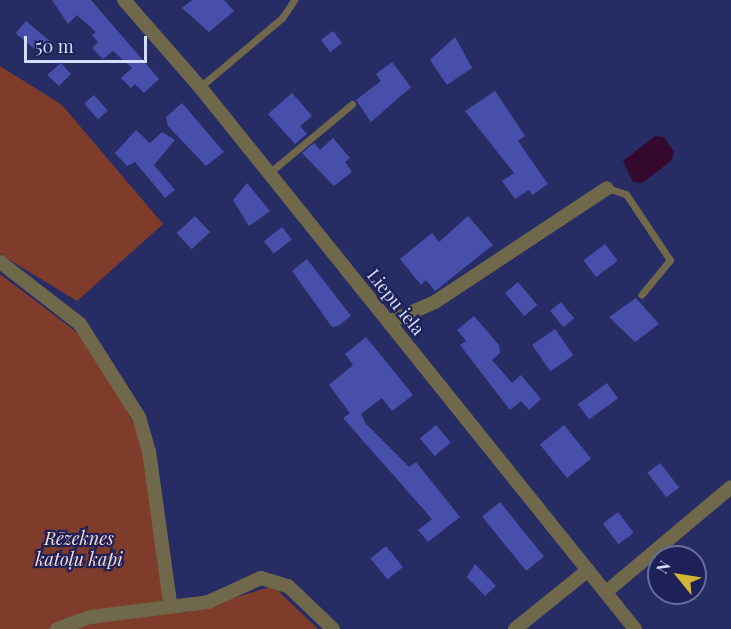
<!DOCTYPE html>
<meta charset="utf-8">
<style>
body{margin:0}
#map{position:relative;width:731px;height:629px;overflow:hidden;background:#272c64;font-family:"Playfair Display",serif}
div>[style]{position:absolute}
.green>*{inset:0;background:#7f3c2a}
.water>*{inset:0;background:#35082d}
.building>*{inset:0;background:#484fab;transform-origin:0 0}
.lane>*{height:7px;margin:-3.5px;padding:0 3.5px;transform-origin:3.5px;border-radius:3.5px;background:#70684b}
.street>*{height:14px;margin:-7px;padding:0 7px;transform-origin:7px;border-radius:7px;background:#70684b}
span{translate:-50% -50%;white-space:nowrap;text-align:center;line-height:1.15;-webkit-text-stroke:4.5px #1e2158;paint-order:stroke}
.street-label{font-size:18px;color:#d4dcff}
.park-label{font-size:18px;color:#f8dad2;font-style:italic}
.north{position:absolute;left:647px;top:545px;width:60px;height:60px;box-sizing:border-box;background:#1e2158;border:2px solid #676c9b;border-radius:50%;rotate:300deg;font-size:16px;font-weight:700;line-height:24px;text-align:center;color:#d4dcff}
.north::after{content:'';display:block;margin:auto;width:21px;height:27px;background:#d3b635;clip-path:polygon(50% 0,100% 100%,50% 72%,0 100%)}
.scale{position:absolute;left:24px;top:36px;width:123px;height:27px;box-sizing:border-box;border:3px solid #d4dcff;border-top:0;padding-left:8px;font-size:18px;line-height:21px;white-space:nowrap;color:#d4dcff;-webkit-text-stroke:4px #1e2158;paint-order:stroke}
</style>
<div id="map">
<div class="green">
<div style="clip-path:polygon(0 66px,62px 105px,163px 224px,77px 301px,0 254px)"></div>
<div style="clip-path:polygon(0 274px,79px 334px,122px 401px,144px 444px,163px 575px,184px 613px,273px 586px,318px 629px,0 629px)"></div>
</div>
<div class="water">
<div style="clip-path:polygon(655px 136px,664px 137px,674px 152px,671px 161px,642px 183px,633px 182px,623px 161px)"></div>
</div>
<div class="building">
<div style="clip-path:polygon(52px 0,91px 0,159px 79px,144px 93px,135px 84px,131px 88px,121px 78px,132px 68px,113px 51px,103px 59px,92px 48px,98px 42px,92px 35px,96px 32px,77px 15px,68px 24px)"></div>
<div style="clip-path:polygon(192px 0,224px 0,234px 11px,209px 32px,182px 8px)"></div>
<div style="left:26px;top:21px;width:33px;height:16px;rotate:40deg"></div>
<div style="left:333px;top:31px;width:15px;height:15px;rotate:53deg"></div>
<div style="clip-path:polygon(455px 37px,472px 68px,447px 85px,430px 60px)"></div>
<div style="clip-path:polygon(392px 62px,411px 87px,371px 122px,356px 100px,381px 81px,376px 74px)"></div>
<div style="clip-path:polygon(61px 63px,71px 74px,59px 86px,47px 75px)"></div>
<div style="clip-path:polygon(495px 91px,525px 136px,518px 141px,548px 184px,532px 195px,529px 190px,515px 199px,502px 181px,514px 173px,465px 111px)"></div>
<div style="clip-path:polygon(292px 93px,312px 116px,300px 126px,307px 134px,295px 144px,268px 114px)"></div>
<div style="left:94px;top:95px;width:21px;height:13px;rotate:49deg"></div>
<div style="clip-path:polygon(182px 103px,224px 152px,206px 166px,168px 126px,166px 117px)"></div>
<div style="clip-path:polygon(136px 130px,150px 143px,162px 132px,175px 140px,154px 165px,175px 190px,165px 198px,135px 162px,127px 166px,115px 153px)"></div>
<div style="clip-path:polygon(333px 138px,350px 158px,345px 162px,352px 172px,334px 186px,302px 153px,314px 143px,320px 150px)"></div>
<div style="clip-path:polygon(247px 183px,270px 211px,249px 226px,233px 200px)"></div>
<div style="left:195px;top:216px;width:22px;height:25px;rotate:47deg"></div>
<div style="clip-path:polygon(468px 216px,493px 245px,435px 291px,426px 280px,421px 285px,400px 259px,432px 233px,439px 242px)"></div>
<div style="left:282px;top:227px;width:16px;height:23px;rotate:52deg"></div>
<div style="left:605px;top:244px;width:21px;height:27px;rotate:53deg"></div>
<div style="clip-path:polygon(307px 259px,351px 316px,338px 326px,332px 327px,292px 271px)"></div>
<div style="left:518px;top:282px;width:30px;height:17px;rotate:50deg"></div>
<div style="clip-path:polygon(636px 298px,659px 324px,635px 342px,609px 317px)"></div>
<div style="left:561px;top:302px;width:21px;height:14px;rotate:51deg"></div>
<div style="clip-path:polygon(474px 316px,499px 345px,500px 353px,492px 360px,512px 383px,521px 375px,541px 399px,529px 410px,521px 401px,510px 410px,460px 345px,466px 341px,457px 330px)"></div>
<div style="left:555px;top:329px;width:32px;height:28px;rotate:55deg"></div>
<div style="clip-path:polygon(366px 337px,413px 395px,392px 411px,382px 398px,361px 414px,366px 424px,409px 467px,416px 462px,460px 517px,428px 542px,418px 530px,432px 519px,343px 418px,350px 413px,329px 385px,353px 365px,345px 354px)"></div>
<div style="left:607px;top:383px;width:19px;height:36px;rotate:54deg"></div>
<div style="left:436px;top:425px;width:23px;height:21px;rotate:50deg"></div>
<div style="left:564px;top:425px;width:43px;height:31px;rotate:51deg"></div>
<div style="left:660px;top:463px;width:31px;height:16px;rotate:52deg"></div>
<div style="left:500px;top:502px;width:70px;height:23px;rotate:51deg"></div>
<div style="left:618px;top:512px;width:26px;height:19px;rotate:53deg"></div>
<div style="left:386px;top:546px;width:27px;height:20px;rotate:51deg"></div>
<div style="clip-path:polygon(475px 564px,496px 586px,485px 596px,467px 577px)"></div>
</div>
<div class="lane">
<div style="left:200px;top:87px;width:107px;rotate:-40.1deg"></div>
<div style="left:282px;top:18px;width:22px;rotate:-56deg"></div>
<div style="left:269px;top:173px;width:108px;rotate:-39.7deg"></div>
<div style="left:607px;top:188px;width:20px;rotate:18deg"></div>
<div style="left:626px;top:194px;width:79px;rotate:56.3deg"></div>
<div style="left:670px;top:260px;width:45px;rotate:129.6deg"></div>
</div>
<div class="street">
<div style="left:124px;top:0;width:116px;rotate:48.9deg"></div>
<div style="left:200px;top:87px;width:695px;rotate:51.25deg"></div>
<div style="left:0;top:262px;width:101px;rotate:37.8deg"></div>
<div style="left:80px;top:324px;width:110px;rotate:57.6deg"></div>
<div style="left:139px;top:417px;width:35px;rotate:74deg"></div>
<div style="left:149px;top:451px;width:153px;rotate:82.1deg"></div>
<div style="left:389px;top:322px;width:50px;rotate:-23.5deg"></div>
<div style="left:435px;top:302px;width:206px;rotate:-33.5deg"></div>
<div style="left:606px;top:592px;width:163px;rotate:-40deg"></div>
<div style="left:57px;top:629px;width:35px;rotate:-20deg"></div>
<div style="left:90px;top:617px;width:119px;rotate:-7.2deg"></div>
<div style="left:208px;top:602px;width:58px;rotate:-24.4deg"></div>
<div style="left:261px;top:578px;width:28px;rotate:17deg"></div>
<div style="left:288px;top:586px;width:62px;rotate:43.7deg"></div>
<div style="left:515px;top:629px;width:94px;rotate:-38.9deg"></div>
</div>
<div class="street-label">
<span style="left:396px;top:302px;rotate:51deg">Liepu iela</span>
</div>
<div class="park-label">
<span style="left:79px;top:549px">Rēzeknes<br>katoļu kapi</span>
</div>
<div class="north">N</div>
<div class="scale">50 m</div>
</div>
